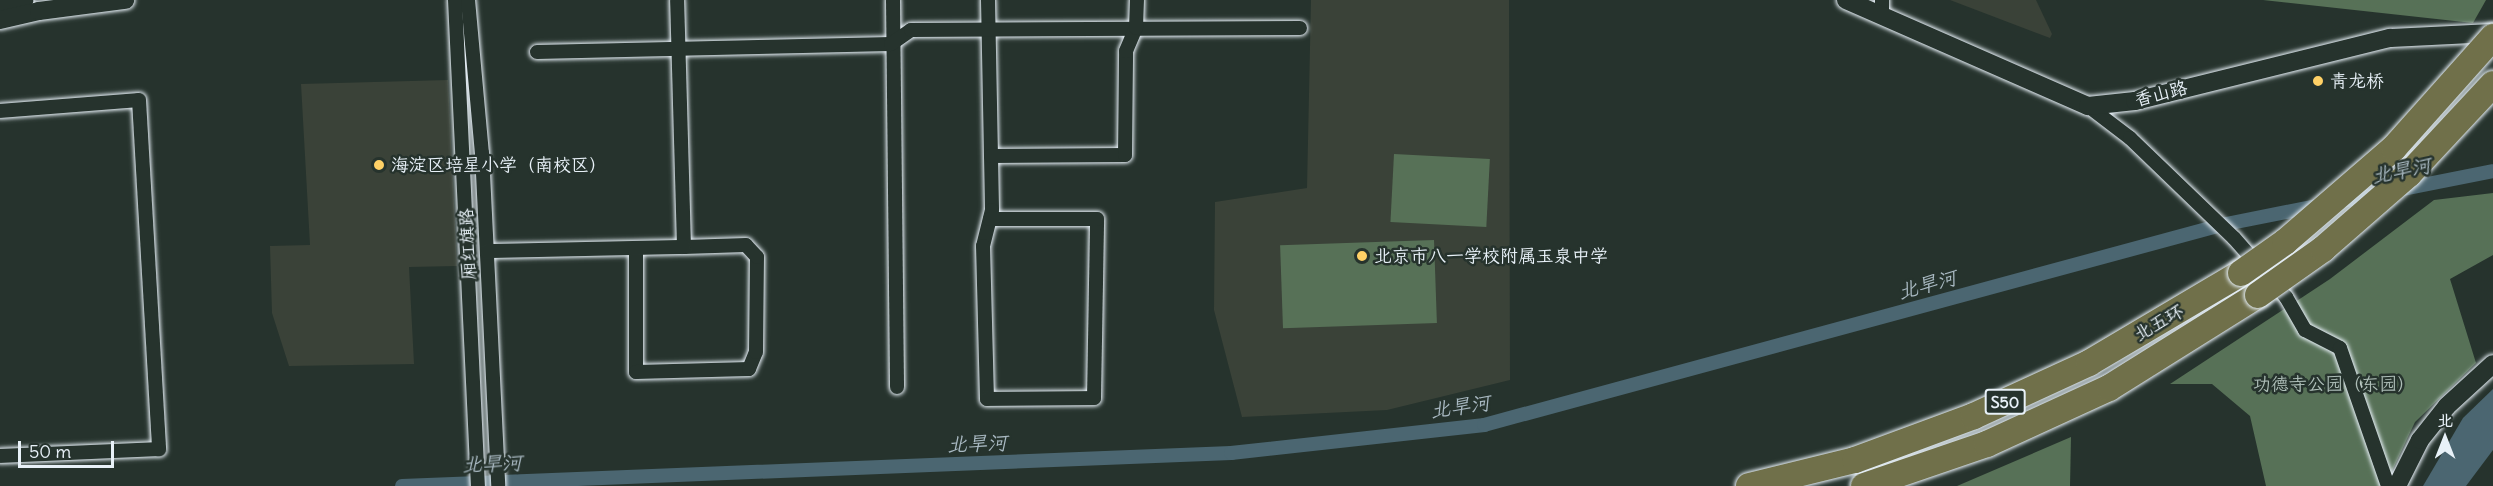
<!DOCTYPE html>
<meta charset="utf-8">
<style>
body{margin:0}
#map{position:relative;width:2493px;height:486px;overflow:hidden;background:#26332d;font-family:Delius,"LXGW WenKai TC",sans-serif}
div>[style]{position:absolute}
.built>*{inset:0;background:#3a4238}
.green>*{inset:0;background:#577157;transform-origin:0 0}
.water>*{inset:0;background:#4b6671}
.canal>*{height:14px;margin:-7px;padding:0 7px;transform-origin:7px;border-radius:7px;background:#4b6671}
.roads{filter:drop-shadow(0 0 2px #e8f1f8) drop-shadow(0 0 2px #e8f1f8)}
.minor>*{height:14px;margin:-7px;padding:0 7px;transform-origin:7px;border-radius:7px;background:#26332d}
.tertiary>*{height:18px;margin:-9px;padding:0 9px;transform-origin:9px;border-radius:9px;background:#26332d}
.motorway>*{height:26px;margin:-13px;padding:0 13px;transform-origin:13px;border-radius:13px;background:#70704a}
.bridges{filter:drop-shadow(0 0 2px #e8f1f8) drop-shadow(0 0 2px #e8f1f8)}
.motorway-bridge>*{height:26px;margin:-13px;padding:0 13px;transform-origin:13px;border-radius:13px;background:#70704a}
.dots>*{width:16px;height:16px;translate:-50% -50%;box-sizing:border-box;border:3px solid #26332d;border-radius:50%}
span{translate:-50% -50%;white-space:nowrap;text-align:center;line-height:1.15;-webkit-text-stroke:5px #26332d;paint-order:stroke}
.shield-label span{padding:2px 4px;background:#26332d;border:2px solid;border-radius:4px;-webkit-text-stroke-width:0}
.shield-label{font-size:16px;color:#e8f1f8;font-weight:700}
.poi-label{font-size:18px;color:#e8f1f8}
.left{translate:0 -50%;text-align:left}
.street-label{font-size:18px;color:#e8f1f8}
.park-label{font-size:18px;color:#aebeb8}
.water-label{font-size:20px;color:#a9b9c2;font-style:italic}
.north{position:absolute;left:2415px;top:408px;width:60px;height:60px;-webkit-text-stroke:4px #26332d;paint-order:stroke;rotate:0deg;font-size:16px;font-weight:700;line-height:24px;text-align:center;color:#e8f1f8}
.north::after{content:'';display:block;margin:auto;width:21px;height:27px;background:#e8f1f8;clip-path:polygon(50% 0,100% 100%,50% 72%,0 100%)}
.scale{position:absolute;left:18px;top:441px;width:96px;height:27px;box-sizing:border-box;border:3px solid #e8f1f8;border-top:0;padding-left:8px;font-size:18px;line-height:21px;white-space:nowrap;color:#e8f1f8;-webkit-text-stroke:4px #26332d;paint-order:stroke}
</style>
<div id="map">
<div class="built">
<div style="clip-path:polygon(1311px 0,1509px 0,1510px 380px,1387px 410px,1242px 417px,1214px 310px,1215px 202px,1307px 188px)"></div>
<div style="clip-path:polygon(1950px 0,2036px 0,2052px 34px,2050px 38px)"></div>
<div style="clip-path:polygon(448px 80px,457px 266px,409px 267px,414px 364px,289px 366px,272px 313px,270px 246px,310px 245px,301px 84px)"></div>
</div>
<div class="green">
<div style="clip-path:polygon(2263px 0,2486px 0,2473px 23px)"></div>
<div style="left:1394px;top:154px;width:96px;height:68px;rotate:3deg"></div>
<div style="clip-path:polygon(2493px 193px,2493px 255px,2450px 279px,2476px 363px,2415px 422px,2385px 486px,2266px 486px,2250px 416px,2212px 384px,2170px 384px,2330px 279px,2434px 200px)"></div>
<div style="left:1434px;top:240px;width:83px;height:154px;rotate:88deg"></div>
<div style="clip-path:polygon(2071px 437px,2070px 486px,1957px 486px)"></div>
</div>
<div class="water">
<div style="clip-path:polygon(2493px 389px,2493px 450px,2466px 486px,2423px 486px,2463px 418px)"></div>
</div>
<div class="canal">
<div style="left:402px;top:486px;width:830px;rotate:-2.28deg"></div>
<div style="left:1231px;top:453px;width:255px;rotate:-6.3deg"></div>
<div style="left:1484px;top:425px;width:764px;rotate:-15.18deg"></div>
<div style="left:2221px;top:225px;width:277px;rotate:-11.2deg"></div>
</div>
<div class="roads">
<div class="minor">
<div style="left:455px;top:0;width:487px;rotate:87.3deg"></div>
<div style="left:468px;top:0;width:154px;rotate:84.8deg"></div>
<div style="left:482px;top:153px;width:333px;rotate:87.2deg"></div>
<div style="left:893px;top:0;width:387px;rotate:89.4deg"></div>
<div style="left:988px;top:0;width:210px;rotate:88.9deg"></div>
<div style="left:992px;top:210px;width:37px;rotate:104deg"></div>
<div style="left:983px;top:246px;width:153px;rotate:88.5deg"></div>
<div style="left:987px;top:399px;width:107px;rotate:-0.5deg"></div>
<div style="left:1094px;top:398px;width:179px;rotate:-89deg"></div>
<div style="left:1097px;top:219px;width:107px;rotate:180deg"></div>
<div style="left:1882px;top:16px;width:16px;rotate:-90deg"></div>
<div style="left:537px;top:52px;width:354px;rotate:-1.3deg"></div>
<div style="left:891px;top:44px;width:24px;rotate:-35deg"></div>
<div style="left:911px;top:30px;width:389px;rotate:-0.3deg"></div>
<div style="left:2088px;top:106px;width:53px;rotate:37.3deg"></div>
<div style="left:2130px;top:138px;width:144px;rotate:43.9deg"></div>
<div style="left:2234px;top:238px;width:79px;rotate:48.6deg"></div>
<div style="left:2286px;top:297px;width:38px;rotate:60deg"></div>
<div style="left:2305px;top:330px;width:39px;rotate:27deg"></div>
<div style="left:2340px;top:348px;width:146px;rotate:70.8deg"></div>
<div style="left:0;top:111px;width:139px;rotate:-4.5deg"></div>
<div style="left:139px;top:100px;width:350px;rotate:86.7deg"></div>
<div style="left:159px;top:449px;width:159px;rotate:177.5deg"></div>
<div style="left:991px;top:156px;width:134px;rotate:-0.4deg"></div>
<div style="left:1125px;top:155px;width:104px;rotate:-89.4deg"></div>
<div style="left:1126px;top:51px;width:25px;rotate:-67deg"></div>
<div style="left:1136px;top:28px;width:28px;rotate:-88deg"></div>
<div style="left:636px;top:249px;width:123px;rotate:90deg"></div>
<div style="left:636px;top:372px;width:113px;rotate:-1.5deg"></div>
<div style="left:749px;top:369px;width:18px;rotate:-68deg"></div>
<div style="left:756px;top:352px;width:95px;rotate:-89.4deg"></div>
<div style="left:757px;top:257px;width:16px;rotate:-133deg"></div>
<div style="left:746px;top:245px;width:62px;rotate:178.2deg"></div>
<div style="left:684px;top:247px;width:247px;rotate:-91.6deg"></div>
<div style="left:487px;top:251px;width:197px;rotate:-1.2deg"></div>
</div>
<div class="tertiary">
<div style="left:1846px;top:0;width:264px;rotate:23.7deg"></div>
<div style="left:2088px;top:106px;width:47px;rotate:-6.1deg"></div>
<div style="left:2135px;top:101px;width:263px;rotate:-13.9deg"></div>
<div style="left:2390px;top:38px;width:103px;rotate:-2.8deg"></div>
<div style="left:0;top:5px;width:25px;rotate:-12deg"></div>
<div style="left:0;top:20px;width:40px;rotate:-13deg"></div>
<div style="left:39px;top:11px;width:87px;rotate:-7.3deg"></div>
<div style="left:2397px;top:486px;width:51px;rotate:-63.4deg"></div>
<div style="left:2420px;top:440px;width:43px;rotate:-51.5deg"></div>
<div style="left:2447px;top:406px;width:62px;rotate:-42.4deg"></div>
</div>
<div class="motorway">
<div style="left:1749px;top:486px;width:109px;rotate:-13.8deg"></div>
<div style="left:1855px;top:460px;width:127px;rotate:-20.3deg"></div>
<div style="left:1974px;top:416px;width:127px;rotate:-24.7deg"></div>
<div style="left:2089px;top:363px;width:177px;rotate:-30.6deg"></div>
<div style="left:1864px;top:486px;width:130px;rotate:-18.9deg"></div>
<div style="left:1987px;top:444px;width:134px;rotate:-24.7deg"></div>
<div style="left:2109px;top:388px;width:176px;rotate:-32deg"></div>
</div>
</div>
<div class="bridges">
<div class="motorway-bridge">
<div style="left:2241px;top:273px;width:54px;rotate:-35.2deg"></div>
<div style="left:2285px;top:242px;width:144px;rotate:-40.8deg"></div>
<div style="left:2394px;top:148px;width:149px;rotate:-48.3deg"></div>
<div style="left:2258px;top:295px;width:80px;rotate:-35.3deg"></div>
<div style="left:2323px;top:249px;width:114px;rotate:-41.1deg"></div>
<div style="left:2409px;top:174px;width:123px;rotate:-47deg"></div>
</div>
</div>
<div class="dots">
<div style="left:2318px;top:81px;background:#ffd166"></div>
<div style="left:379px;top:165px;background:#ffd166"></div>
<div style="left:1362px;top:256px;background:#ffd166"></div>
</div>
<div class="shield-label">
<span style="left:2005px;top:402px">S50</span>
</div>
<div class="poi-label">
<span class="left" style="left:2330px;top:81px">青龙桥</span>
<span class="left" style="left:391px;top:165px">海淀区培星小学（南校区）</span>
<span class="left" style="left:1374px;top:256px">北京市八一学校附属玉泉中学</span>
</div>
<div class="street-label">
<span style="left:2161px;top:94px;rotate:-14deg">香山路</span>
<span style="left:468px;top:244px;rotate:-93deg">厢红旗路</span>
<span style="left:2159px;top:323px;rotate:-30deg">北五环</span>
</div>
<div class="park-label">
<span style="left:2334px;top:384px">功德寺公园（东园）</span>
</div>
<div class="water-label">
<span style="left:2401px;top:170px;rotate:-11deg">北旱河</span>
<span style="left:1927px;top:284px;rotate:-15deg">北旱河</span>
<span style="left:1460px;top:406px;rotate:-8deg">北旱河</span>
<span style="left:977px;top:443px;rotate:-2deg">北旱河</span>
<span style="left:492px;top:463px;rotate:-2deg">北旱河</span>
</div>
<div class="north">北</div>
<div class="scale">50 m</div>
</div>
